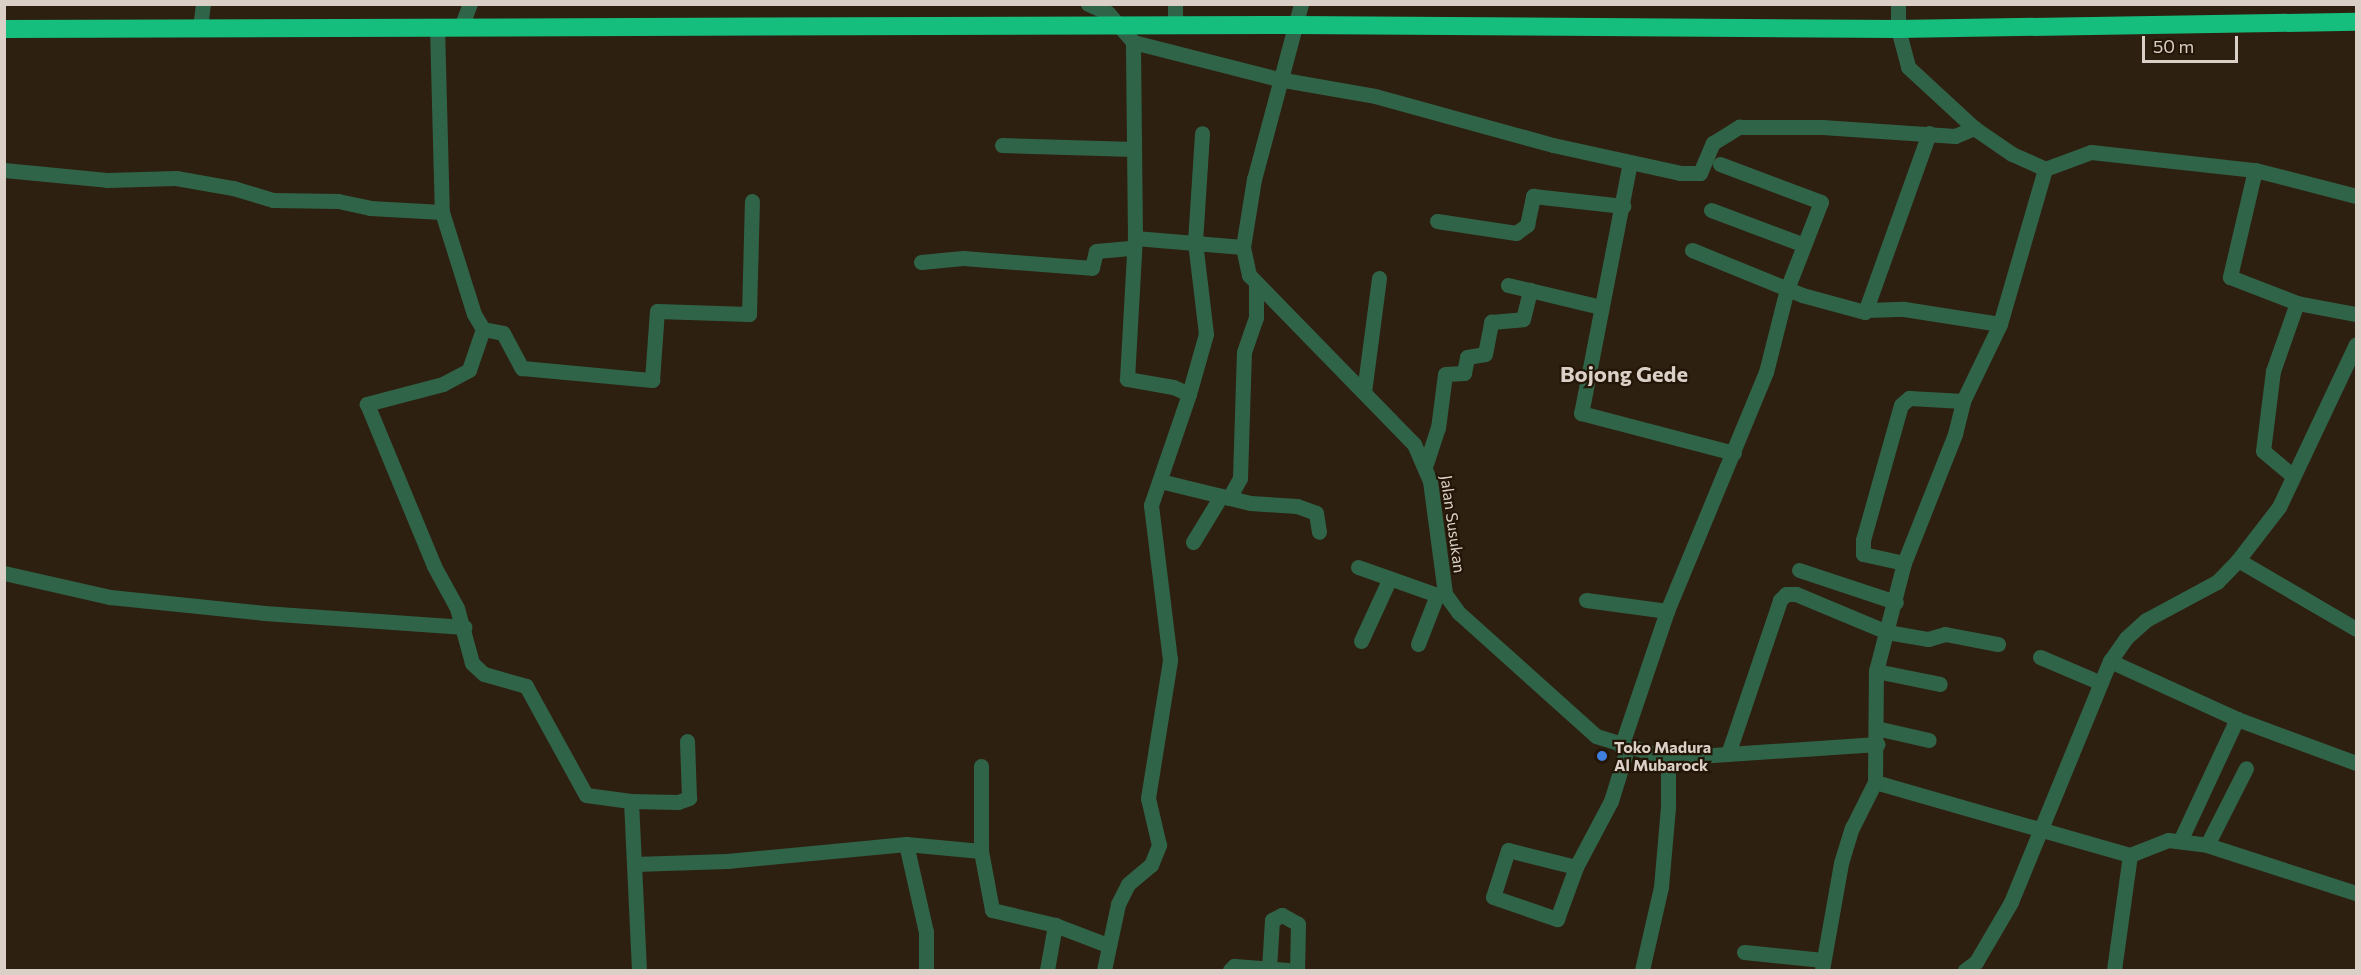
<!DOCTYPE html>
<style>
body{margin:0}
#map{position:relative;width:2361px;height:975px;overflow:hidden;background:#2e2010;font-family:Commissioner,sans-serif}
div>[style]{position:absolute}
.minor>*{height:15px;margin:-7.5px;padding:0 7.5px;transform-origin:7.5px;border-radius:7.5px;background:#306449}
.highway>*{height:18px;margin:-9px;padding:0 9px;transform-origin:9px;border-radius:9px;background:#15be7c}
.dots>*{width:16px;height:16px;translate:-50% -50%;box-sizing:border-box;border:3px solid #241607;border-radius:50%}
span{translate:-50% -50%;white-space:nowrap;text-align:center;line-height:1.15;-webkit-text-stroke:4.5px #241607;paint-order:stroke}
.street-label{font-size:16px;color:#dad0c7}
.poi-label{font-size:16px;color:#dad0c7;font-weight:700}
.left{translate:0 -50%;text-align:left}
.district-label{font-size:22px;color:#dad0c7;font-weight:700}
.frame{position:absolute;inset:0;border:6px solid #dad0c7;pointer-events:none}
.scale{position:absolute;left:2142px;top:36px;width:96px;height:27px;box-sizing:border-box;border:3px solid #dad0c7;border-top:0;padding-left:8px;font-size:18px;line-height:21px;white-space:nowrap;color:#dad0c7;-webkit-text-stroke:4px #241607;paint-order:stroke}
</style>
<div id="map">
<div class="minor">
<div style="left:1088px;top:4px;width:22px;rotate:24deg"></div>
<div style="left:1108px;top:13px;width:38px;rotate:49deg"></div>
<div style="left:1133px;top:42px;width:150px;rotate:14.3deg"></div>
<div style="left:1278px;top:79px;width:98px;rotate:9.9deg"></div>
<div style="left:1375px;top:96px;width:185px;rotate:15.4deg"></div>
<div style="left:1553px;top:145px;width:130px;rotate:12.4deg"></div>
<div style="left:1680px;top:173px;width:20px"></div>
<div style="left:1700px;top:173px;width:33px;rotate:-67deg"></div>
<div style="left:1713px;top:143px;width:31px;rotate:-32deg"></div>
<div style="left:1739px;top:127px;width:83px"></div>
<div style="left:1822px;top:127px;width:133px;rotate:3.9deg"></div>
<div style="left:1955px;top:136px;width:21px;rotate:-23deg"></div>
<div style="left:1301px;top:4px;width:181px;rotate:105deg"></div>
<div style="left:1254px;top:179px;width:69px;rotate:99.2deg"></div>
<div style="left:1243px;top:247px;width:29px;rotate:78deg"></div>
<div style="left:1249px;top:275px;width:236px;rotate:45.7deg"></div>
<div style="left:1414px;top:444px;width:40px;rotate:66.6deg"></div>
<div style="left:1430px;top:481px;width:114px;rotate:82.4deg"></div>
<div style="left:1445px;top:594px;width:24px;rotate:54deg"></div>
<div style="left:1459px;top:613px;width:184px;rotate:41.9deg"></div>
<div style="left:1596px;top:736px;width:75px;rotate:17deg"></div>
<div style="left:1668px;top:758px;width:49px;rotate:90deg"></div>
<div style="left:1668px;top:807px;width:80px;rotate:95deg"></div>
<div style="left:1661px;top:887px;width:85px;rotate:102.9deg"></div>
<div style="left:1898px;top:4px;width:25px;rotate:90deg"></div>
<div style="left:1898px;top:29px;width:39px;rotate:75deg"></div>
<div style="left:1908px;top:67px;width:90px;rotate:42.7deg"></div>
<div style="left:1974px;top:128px;width:46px;rotate:34.4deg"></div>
<div style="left:2012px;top:154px;width:36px;rotate:24deg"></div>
<div style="left:2045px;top:169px;width:49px;rotate:-20.3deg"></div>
<div style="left:2091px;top:152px;width:165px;rotate:6.3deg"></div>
<div style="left:2255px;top:170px;width:104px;rotate:14.4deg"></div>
<div style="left:1175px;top:25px;width:21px;rotate:-90deg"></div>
<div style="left:437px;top:27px;width:185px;rotate:88.5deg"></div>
<div style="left:442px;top:212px;width:107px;rotate:72.6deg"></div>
<div style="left:474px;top:314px;width:17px;rotate:59deg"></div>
<div style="left:483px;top:329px;width:20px;rotate:11deg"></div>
<div style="left:503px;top:333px;width:40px;rotate:62deg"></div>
<div style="left:522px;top:368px;width:131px;rotate:5.3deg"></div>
<div style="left:652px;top:380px;width:69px;rotate:-85.9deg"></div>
<div style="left:657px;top:311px;width:92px;rotate:1.9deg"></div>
<div style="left:749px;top:314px;width:113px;rotate:-88.5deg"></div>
<div style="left:461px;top:27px;width:25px;rotate:-69deg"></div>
<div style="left:200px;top:28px;width:24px;rotate:-83deg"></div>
<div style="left:1002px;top:145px;width:132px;rotate:1.7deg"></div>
<div style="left:1630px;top:162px;width:256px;rotate:101deg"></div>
<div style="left:1581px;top:413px;width:158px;rotate:14.7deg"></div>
<div style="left:4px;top:170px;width:103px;rotate:5.5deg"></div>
<div style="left:107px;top:180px;width:69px;rotate:-1.7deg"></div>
<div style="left:176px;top:178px;width:58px;rotate:10deg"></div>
<div style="left:233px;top:188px;width:42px;rotate:16.7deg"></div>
<div style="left:273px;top:200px;width:65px;rotate:0.9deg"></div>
<div style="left:338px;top:201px;width:33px;rotate:12deg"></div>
<div style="left:370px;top:208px;width:72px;rotate:3.2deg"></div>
<div style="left:2255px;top:170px;width:110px;rotate:103.2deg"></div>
<div style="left:2230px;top:277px;width:72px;rotate:21.2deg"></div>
<div style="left:2297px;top:303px;width:60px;rotate:10.6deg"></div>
<div style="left:1711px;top:210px;width:99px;rotate:20.6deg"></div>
<div style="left:1437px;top:221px;width:80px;rotate:8.6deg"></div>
<div style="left:1516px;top:233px;width:14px;rotate:-36deg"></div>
<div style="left:1527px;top:225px;width:30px;rotate:-78deg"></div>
<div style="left:1533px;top:196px;width:91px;rotate:6.3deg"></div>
<div style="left:1135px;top:238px;width:108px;rotate:4.8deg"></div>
<div style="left:1692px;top:250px;width:119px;rotate:22.2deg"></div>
<div style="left:1802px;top:295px;width:65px;rotate:15.1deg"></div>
<div style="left:1865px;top:312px;width:190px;rotate:-70.3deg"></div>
<div style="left:921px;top:262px;width:42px;rotate:-5.4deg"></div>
<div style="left:963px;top:258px;width:129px;rotate:4.4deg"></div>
<div style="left:1092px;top:268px;width:17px;rotate:-77deg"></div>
<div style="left:1096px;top:251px;width:37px;rotate:-5deg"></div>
<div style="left:1508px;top:285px;width:96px;rotate:13.3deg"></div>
<div style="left:1867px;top:310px;width:37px;rotate:-2deg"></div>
<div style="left:1904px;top:309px;width:97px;rotate:8.9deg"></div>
<div style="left:483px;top:329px;width:43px;rotate:108.9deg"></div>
<div style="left:469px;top:370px;width:30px;rotate:152deg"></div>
<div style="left:443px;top:384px;width:79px;rotate:165.3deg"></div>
<div style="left:367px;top:404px;width:175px;rotate:67.5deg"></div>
<div style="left:434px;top:566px;width:48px;rotate:61.3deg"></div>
<div style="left:457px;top:608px;width:57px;rotate:74.7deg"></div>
<div style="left:472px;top:663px;width:16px;rotate:43deg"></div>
<div style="left:484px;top:674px;width:44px;rotate:15.9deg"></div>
<div style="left:526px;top:686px;width:124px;rotate:61.2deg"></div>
<div style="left:586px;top:795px;width:45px;rotate:7.6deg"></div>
<div style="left:631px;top:801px;width:63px;rotate:87.3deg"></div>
<div style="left:634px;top:864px;width:93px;rotate:-1.8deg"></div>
<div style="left:727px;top:861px;width:180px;rotate:-5.4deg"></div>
<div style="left:1364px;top:392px;width:115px;rotate:-82.5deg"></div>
<div style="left:1189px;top:394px;width:62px;rotate:-74.2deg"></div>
<div style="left:1206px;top:334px;width:93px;rotate:-96.8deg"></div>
<div style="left:1195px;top:242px;width:109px;rotate:-86.3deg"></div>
<div style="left:1426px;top:464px;width:38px;rotate:-72deg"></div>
<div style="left:1438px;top:428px;width:54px;rotate:-82.6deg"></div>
<div style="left:1445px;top:374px;width:19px;rotate:-3deg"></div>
<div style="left:1464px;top:373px;width:16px;rotate:-79deg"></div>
<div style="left:1467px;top:357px;width:18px;rotate:-9deg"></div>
<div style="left:1485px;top:354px;width:33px;rotate:-79deg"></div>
<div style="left:1491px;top:322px;width:32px;rotate:-5deg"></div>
<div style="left:1523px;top:319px;width:30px;rotate:-76deg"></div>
<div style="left:2293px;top:476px;width:39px;rotate:-140deg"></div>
<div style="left:2263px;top:451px;width:81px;rotate:-82.9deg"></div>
<div style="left:2273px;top:371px;width:72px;rotate:-70.6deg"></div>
<div style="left:1160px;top:481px;width:93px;rotate:13.7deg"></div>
<div style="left:1250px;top:503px;width:47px;rotate:3.7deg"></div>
<div style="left:1297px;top:506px;width:20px;rotate:20deg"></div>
<div style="left:1316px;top:513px;width:19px;rotate:81deg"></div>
<div style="left:1229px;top:498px;width:23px;rotate:-61deg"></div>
<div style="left:1240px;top:478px;width:126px;rotate:-88.2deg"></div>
<div style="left:1244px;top:352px;width:36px;rotate:-71deg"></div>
<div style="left:1256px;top:318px;width:32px;rotate:-90deg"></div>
<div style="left:1193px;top:542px;width:54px;rotate:-58.7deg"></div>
<div style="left:2238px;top:560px;width:137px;rotate:30.3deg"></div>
<div style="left:1904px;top:563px;width:42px;rotate:-167.6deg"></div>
<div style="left:1863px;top:554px;width:14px;rotate:-90deg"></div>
<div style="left:1863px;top:540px;width:140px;rotate:-74.3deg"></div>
<div style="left:1901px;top:405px;width:11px;rotate:-41deg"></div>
<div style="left:1909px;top:398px;width:54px;rotate:3.2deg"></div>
<div style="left:1358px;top:567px;width:84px;rotate:19.5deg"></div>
<div style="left:1437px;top:595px;width:8px;rotate:-7deg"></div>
<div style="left:1799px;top:570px;width:102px;rotate:18.3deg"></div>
<div style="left:4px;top:573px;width:109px;rotate:12.8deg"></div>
<div style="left:110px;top:597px;width:155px;rotate:5.9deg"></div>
<div style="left:264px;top:613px;width:201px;rotate:4deg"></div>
<div style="left:1586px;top:600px;width:82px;rotate:7.7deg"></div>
<div style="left:1361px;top:641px;width:69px;rotate:-65.3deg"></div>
<div style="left:1418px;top:644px;width:53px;rotate:-68.8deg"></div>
<div style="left:2040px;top:657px;width:66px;rotate:23.1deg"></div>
<div style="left:2110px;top:661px;width:140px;rotate:24.5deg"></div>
<div style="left:2237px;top:719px;width:127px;rotate:20.3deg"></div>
<div style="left:1876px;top:671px;width:65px;rotate:11.5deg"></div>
<div style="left:1876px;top:728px;width:54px;rotate:12.8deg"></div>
<div style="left:1621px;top:747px;width:144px;rotate:-71.3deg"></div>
<div style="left:1667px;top:611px;width:259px;rotate:-67.5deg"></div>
<div style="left:1766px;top:372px;width:86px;rotate:-75.8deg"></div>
<div style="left:1787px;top:289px;width:93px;rotate:-68.7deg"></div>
<div style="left:1821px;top:202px;width:108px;rotate:-159.4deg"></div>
<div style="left:1728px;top:754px;width:163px;rotate:-71.3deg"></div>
<div style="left:1780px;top:600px;width:8px;rotate:-45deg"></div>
<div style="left:1786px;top:594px;width:10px"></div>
<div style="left:1796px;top:594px;width:99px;rotate:22.7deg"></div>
<div style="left:1887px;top:632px;width:42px;rotate:9.7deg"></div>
<div style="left:1928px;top:639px;width:18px;rotate:-16deg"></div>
<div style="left:1945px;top:634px;width:54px;rotate:10.7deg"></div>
<div style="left:1668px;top:758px;width:210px;rotate:-3.8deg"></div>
<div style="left:981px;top:766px;width:85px;rotate:90deg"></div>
<div style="left:981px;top:851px;width:60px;rotate:79.4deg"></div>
<div style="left:992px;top:910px;width:65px;rotate:13.4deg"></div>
<div style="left:1055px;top:925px;width:56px;rotate:21deg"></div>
<div style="left:1875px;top:782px;width:265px;rotate:16deg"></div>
<div style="left:2130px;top:855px;width:41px;rotate:-21.5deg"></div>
<div style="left:2168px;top:840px;width:39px;rotate:7deg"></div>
<div style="left:2207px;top:845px;width:157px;rotate:17.9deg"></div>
<div style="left:631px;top:801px;width:47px;rotate:1.2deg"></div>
<div style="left:678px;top:802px;width:12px;rotate:-20deg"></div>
<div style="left:689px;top:798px;width:57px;rotate:-92deg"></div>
<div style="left:2180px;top:841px;width:135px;rotate:-65deg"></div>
<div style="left:2207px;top:845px;width:86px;rotate:-63.1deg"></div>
<div style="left:634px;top:864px;width:106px;rotate:87.3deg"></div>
<div style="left:1576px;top:867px;width:70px;rotate:-166deg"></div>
<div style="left:1508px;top:850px;width:49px;rotate:107.7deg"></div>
<div style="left:1493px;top:897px;width:68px;rotate:19deg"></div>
<div style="left:1557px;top:919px;width:55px;rotate:-69.9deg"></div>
<div style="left:1576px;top:867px;width:75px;rotate:-62.1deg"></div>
<div style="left:1611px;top:801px;width:54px;rotate:-72.9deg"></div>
<div style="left:1744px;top:952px;width:79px;rotate:5.8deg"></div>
<div style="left:1269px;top:969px;width:49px;rotate:-86.5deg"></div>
<div style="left:1272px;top:920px;width:11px;rotate:-27deg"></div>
<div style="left:1282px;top:915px;width:18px;rotate:29deg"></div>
<div style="left:1298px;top:924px;width:46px;rotate:91.2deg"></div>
<div style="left:926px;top:970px;width:38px;rotate:-90deg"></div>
<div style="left:926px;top:932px;width:90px;rotate:-102.8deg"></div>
<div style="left:906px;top:844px;width:75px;rotate:5.3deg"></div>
<div style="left:1047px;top:970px;width:46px;rotate:-79.9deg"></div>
<div style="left:1104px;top:970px;width:67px;rotate:-78deg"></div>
<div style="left:1118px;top:904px;width:22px;rotate:-63deg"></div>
<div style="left:1128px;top:884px;width:30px;rotate:-40deg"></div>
<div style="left:1151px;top:865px;width:22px;rotate:-68deg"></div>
<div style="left:1159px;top:845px;width:48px;rotate:-103.2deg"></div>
<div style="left:1148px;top:798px;width:140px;rotate:-80.9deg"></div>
<div style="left:1170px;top:660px;width:156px;rotate:-97deg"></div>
<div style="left:1151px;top:505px;width:117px;rotate:-71.1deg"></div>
<div style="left:1189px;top:394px;width:17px;rotate:-156deg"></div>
<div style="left:1173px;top:387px;width:47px;rotate:-170.1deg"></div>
<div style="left:1127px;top:379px;width:141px;rotate:-86.8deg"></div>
<div style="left:1135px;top:238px;width:196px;rotate:-90.6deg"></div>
<div style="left:1230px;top:970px;width:6px;rotate:-45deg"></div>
<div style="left:1234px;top:966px;width:54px;rotate:4.2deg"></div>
<div style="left:1822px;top:970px;width:109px;rotate:-79.9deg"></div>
<div style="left:1841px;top:863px;width:37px;rotate:-73deg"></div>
<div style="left:1852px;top:828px;width:51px;rotate:-63.4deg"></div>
<div style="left:1875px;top:782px;width:111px;rotate:-89.5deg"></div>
<div style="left:1876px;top:671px;width:112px;rotate:-75.5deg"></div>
<div style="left:1904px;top:563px;width:139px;rotate:-68.4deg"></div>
<div style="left:1955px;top:434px;width:34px;rotate:-76deg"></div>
<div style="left:1963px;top:401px;width:85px;rotate:-64.3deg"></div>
<div style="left:2000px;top:324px;width:161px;rotate:-73.8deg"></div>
<div style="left:1965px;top:970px;width:14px;rotate:-36deg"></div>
<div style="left:1976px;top:962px;width:69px;rotate:-59.7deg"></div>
<div style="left:2011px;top:902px;width:261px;rotate:-67.7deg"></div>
<div style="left:2110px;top:661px;width:28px;rotate:-55deg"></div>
<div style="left:2126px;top:638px;width:27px;rotate:-42deg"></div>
<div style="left:2146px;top:620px;width:81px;rotate:-28.2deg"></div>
<div style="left:2217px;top:582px;width:30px;rotate:-46deg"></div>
<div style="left:2238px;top:560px;width:67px;rotate:-52.3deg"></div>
<div style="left:2279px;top:507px;width:180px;rotate:-64.7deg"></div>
<div style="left:2114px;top:970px;width:116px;rotate:-82.1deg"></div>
</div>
<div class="highway">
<div style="left:4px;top:29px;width:1290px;rotate:-0.18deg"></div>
<div style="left:1294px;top:25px;width:604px;rotate:0.38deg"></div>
<div style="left:1898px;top:29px;width:458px;rotate:-0.9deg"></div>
</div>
<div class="dots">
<div style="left:1602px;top:756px;background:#3f7fe0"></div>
</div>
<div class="street-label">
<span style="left:1453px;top:524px;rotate:82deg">Jalan Susukan</span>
</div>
<div class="poi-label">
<span class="left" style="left:1614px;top:756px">Toko Madura<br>Al Mubarock</span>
</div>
<div class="district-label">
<span style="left:1624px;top:374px">Bojong Gede</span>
</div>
<div class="frame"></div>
<div class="scale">50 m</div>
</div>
